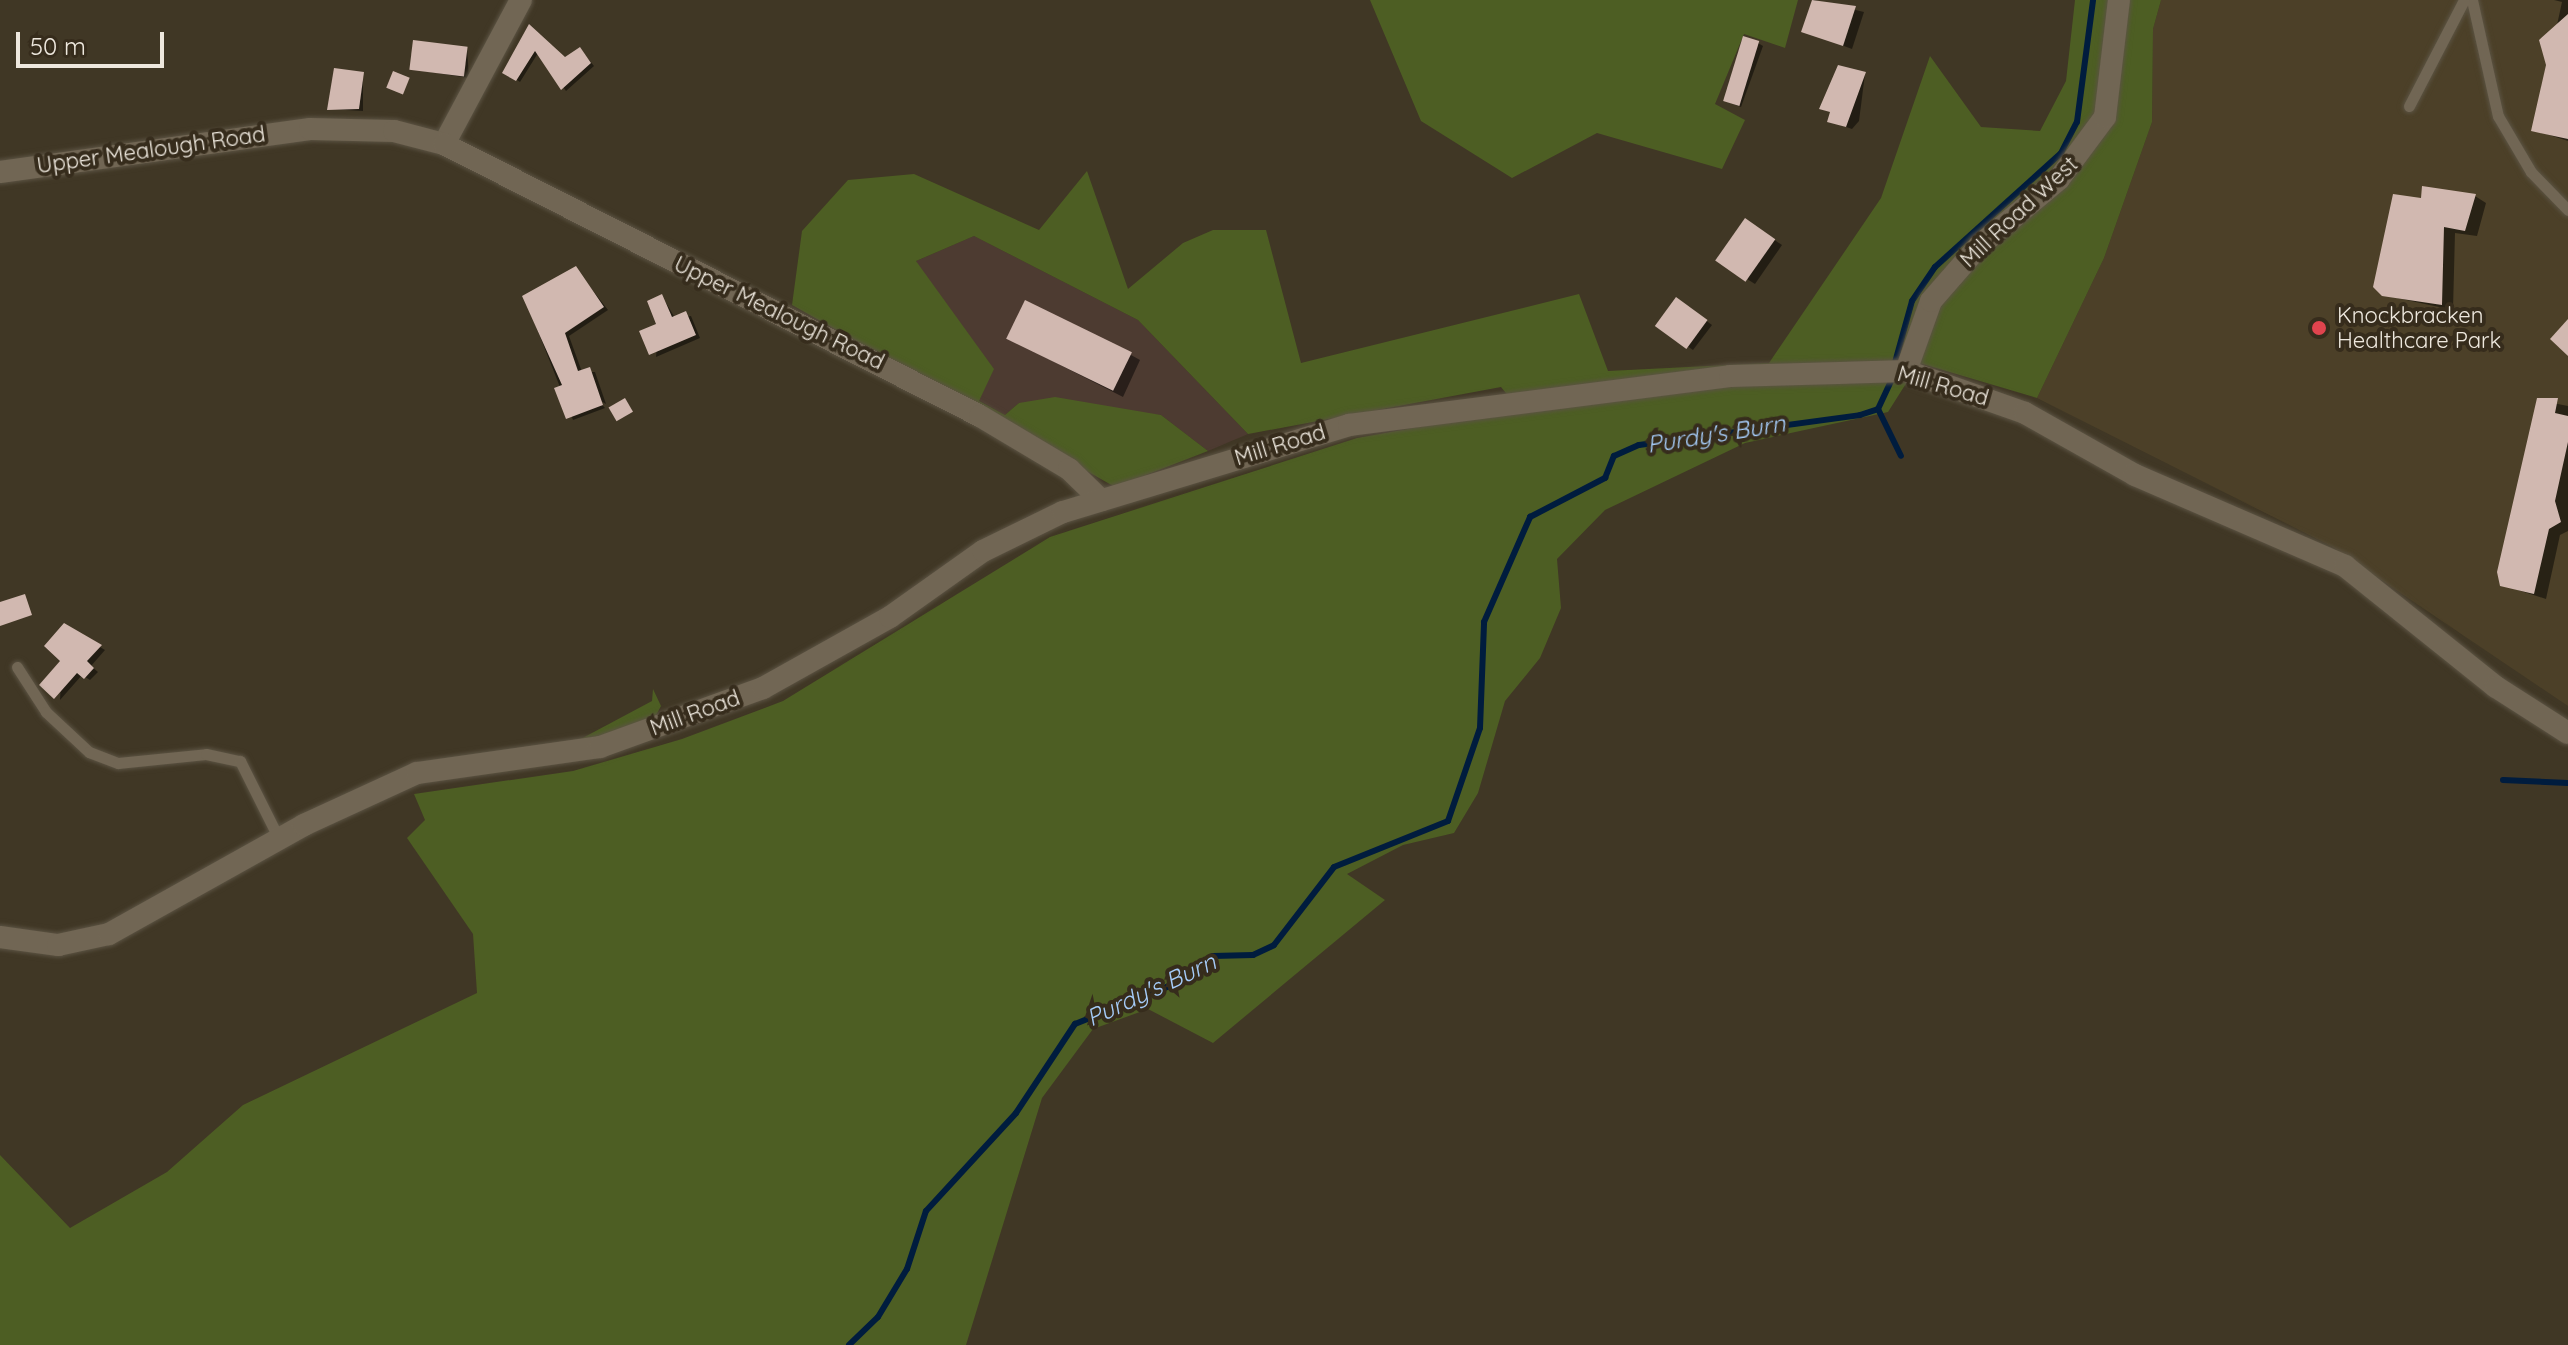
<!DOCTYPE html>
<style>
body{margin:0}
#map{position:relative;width:2568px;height:1345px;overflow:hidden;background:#403725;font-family:Quicksand,sans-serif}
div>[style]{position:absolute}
.built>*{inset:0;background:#4c4028}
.industrial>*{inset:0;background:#4d3b31}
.green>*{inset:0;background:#4d5e23}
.shadow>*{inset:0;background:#0007}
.stream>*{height:6px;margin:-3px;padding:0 3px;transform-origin:3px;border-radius:3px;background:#001c3e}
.building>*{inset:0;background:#d1b8b0;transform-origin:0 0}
.roads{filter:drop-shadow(0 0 2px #5b5343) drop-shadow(0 0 2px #5b5343)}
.service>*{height:11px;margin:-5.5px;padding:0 5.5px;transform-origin:5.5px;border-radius:5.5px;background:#716654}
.minor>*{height:22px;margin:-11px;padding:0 11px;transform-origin:11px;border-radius:11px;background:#716654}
.dots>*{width:22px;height:22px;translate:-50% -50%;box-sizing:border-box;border:4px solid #362c1c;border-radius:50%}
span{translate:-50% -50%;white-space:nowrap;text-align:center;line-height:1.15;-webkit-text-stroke:8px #362c1c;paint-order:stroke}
.street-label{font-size:22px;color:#eee8de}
.poi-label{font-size:22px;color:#eee8de}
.left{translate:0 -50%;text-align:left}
.water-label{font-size:24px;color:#a6ccf9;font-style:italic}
.scale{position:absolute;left:16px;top:32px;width:148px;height:36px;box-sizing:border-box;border:4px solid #eee8de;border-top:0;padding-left:10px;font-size:24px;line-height:28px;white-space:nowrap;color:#eee8de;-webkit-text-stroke:6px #362c1c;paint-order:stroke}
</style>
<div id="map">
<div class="built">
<div style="clip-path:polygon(2161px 0,2568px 0,2568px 706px,2331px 546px,2037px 398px,2104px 258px,2152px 122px,2153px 29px)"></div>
</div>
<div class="industrial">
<div style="clip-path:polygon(974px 236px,1138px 320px,1248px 434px,1208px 451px,1161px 415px,1019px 403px,1005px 415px,979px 400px,916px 261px)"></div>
</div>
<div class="green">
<div style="clip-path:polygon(1370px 0,1798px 0,1785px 48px,1744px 34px,1715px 104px,1745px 120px,1722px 169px,1597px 133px,1512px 178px,1421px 121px)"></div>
<div style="clip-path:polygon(2075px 0,2109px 0,2099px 108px,2081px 139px,2099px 143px,2125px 0,2161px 0,2153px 29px,2152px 122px,2104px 258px,2037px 398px,1919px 363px,1888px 412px,1745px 443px,1605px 510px,1557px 559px,1561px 608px,1540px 658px,1505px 701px,1478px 793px,1454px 833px,1403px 845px,1347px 874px,1385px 900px,1213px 1043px,1148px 1009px,1093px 1029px,1042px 1098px,966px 1345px,0 1345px,0 1155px,70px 1228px,167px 1172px,243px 1105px,477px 993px,473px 934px,407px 838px,425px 820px,414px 794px,573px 771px,682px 739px,783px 701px,1050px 537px,1357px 438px,1519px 409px,1501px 387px,1248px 434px,1138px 320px,974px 236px,916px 261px,994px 369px,979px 401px,1005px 415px,1019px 403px,1055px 397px,1161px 415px,1208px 451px,1115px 487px,792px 305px,802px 231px,848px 180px,914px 174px,1039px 230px,1087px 171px,1128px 289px,1183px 243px,1213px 230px,1266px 230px,1301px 363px,1579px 294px,1608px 371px,1769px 363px,1881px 198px,1930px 56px,1981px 127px,2040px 131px,2066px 81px)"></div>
<div style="clip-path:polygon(653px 689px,661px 706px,654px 719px,562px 749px,652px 701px)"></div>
</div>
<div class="shadow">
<div style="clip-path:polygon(1814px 0,1864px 12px,1852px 49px,1804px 31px)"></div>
<div style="clip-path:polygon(2554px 0,2568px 0,2568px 141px,2534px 130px,2562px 2px)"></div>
<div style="clip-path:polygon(530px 27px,565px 59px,580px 49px,594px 66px,566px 91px,538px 53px,520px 82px,505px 72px)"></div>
<div style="clip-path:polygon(1758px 43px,1763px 46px,1741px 107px,1728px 102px)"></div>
<div style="clip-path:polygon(467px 49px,469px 78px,411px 69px)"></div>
<div style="clip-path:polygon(363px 74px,363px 111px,329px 109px)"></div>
<div style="clip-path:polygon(1865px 74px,1859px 121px,1852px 129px,1829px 121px)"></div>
<div style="clip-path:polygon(2475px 196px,2486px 203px,2477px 236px,2455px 233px,2453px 310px,2383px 295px,2422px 200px)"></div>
<div style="clip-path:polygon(1754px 226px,1782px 245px,1755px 284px,1747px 279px)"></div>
<div style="clip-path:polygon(576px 269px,608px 310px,569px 336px,582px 372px,595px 372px,606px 404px,596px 398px,605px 408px,573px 420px,524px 296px)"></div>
<div style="clip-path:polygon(662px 296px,675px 318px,691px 316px,700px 338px,656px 357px)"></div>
<div style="clip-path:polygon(1682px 303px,1712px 325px,1693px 350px,1658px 326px)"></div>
<div style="clip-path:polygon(1015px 342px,1131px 355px,1140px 360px,1123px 397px)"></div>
<div style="clip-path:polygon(2538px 400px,2568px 406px,2568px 531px,2560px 535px,2546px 599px,2502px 585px)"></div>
<div style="clip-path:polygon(64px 626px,105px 650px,91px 666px,98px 672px,90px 680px,82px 675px,60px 700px)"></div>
</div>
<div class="stream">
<div style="left:1894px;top:366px;width:67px;rotate:-74.5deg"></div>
<div style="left:1912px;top:301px;width:41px;rotate:-55.9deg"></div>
<div style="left:1935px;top:267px;width:170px;rotate:-42.1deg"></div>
<div style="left:2061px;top:153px;width:35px;rotate:-63deg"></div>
<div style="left:2077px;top:122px;width:123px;rotate:-82.5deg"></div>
<div style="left:1878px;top:409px;width:52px;rotate:63.9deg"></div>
<div style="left:2503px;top:780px;width:65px;rotate:2.6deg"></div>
<div style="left:849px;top:1345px;width:40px;rotate:-44deg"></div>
<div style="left:878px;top:1317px;width:56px;rotate:-58.9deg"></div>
<div style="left:907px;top:1269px;width:61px;rotate:-71.9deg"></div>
<div style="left:926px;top:1211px;width:133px;rotate:-47.4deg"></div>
<div style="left:1016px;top:1113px;width:107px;rotate:-56.5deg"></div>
<div style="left:1075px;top:1024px;width:99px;rotate:-21.9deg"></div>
<div style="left:1167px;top:987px;width:55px;rotate:-34deg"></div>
<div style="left:1213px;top:956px;width:40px;rotate:-1.4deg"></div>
<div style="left:1253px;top:955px;width:23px;rotate:-25deg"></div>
<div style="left:1274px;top:945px;width:98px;rotate:-52.4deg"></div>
<div style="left:1334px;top:867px;width:123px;rotate:-22deg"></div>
<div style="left:1448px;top:821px;width:98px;rotate:-71deg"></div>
<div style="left:1480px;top:728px;width:106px;rotate:-87.8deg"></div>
<div style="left:1484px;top:622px;width:115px;rotate:-66.3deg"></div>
<div style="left:1530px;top:517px;width:85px;rotate:-27.5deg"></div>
<div style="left:1605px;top:478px;width:24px;rotate:-68deg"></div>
<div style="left:1614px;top:456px;width:27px;rotate:-24deg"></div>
<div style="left:1639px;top:445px;width:223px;rotate:-7.7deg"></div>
<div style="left:1860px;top:415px;width:19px;rotate:-18deg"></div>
<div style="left:1878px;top:409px;width:35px;rotate:-65deg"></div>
</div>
<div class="building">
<div style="clip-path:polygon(1812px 0,1856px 6px,1843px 46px,1801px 32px)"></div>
<div style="clip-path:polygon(2568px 14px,2568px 139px,2531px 131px,2546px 65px,2539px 40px)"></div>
<div style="clip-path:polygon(529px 24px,565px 57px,580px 47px,591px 63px,561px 90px,535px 51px,516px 81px,502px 73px)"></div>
<div style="left:1743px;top:36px;width:17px;height:68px;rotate:17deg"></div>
<div style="left:413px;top:40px;width:55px;height:30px;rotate:7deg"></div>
<div style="clip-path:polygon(1838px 65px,1866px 72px,1846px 127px,1827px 122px,1830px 112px,1819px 109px)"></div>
<div style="clip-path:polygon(334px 68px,364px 72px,359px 109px,327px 110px)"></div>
<div style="left:393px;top:71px;width:18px;height:18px;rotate:22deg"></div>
<div style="clip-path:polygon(2422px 186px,2476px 194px,2465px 231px,2444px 227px,2442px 305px,2382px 296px,2373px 287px,2393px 194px,2421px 198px)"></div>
<div style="left:1745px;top:218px;width:37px;height:52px;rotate:35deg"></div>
<div style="clip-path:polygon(576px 266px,604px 307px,565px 333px,578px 371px,590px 367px,603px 405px,566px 419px,554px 388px,562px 385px,522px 296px)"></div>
<div style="clip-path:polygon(662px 294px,672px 317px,686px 311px,696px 335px,649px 355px,639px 331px,656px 324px,647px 301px)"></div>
<div style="left:1676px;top:297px;width:39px;height:36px;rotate:36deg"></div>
<div style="left:1025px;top:300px;width:119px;height:43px;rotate:26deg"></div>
<div style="clip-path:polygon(2568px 319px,2568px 356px,2550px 339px)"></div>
<div style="left:625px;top:398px;width:16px;height:19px;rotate:60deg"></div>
<div style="clip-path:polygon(2537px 398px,2558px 398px,2555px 413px,2568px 416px,2568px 442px,2555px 501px,2561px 522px,2549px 529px,2534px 594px,2500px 586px,2497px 572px)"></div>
<div style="clip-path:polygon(25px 594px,32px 615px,0 626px,0 602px)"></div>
<div style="clip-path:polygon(64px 623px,102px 645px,87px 661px,94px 668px,84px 679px,77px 673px,54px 699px,39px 685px,60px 661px,44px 646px)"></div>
</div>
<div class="roads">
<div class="service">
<div style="left:2472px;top:0;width:119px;rotate:77.4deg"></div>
<div style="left:2498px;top:116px;width:65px;rotate:59.5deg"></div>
<div style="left:2531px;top:172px;width:53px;rotate:45.8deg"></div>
<div style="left:2409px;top:106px;width:119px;rotate:-62.6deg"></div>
<div style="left:17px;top:667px;width:54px;rotate:57.2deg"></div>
<div style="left:46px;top:712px;width:59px;rotate:42.9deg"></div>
<div style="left:89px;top:752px;width:31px;rotate:21deg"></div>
<div style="left:118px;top:763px;width:88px;rotate:-5.8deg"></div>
<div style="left:206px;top:754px;width:35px;rotate:12deg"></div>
<div style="left:240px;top:761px;width:87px;rotate:63.4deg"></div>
</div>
<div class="minor">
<div style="left:444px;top:144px;width:163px;rotate:-61.9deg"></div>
<div style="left:0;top:172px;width:313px;rotate:-7.9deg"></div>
<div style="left:310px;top:129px;width:84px;rotate:1.4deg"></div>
<div style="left:394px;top:131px;width:52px;rotate:14.6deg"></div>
<div style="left:444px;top:144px;width:601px;rotate:26.91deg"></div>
<div style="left:980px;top:416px;width:104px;rotate:30.8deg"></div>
<div style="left:1069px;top:469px;width:45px;rotate:44.1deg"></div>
<div style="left:1906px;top:371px;width:74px;rotate:-70.3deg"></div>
<div style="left:1931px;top:301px;width:73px;rotate:-48.9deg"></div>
<div style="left:1979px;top:246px;width:104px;rotate:-39.9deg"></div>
<div style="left:2059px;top:179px;width:77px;rotate:-53.4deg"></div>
<div style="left:2105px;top:117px;width:118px;rotate:-83.2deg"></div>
<div style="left:0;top:937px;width:59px;rotate:7.9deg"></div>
<div style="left:58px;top:945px;width:52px;rotate:-12.2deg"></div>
<div style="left:109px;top:934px;width:223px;rotate:-29.2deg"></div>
<div style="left:304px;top:825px;width:124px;rotate:-24.7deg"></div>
<div style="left:417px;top:773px;width:185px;rotate:-8.1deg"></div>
<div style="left:600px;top:747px;width:173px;rotate:-19.9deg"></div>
<div style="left:763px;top:688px;width:145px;rotate:-29.2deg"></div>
<div style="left:890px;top:617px;width:114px;rotate:-35.4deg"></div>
<div style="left:983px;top:551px;width:89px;rotate:-26deg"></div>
<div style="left:1063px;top:512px;width:299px;rotate:-16.9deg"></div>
<div style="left:1349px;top:425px;width:384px;rotate:-7.3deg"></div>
<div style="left:1730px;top:376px;width:176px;rotate:-1.6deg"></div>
<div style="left:1906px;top:371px;width:126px;rotate:19.4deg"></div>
<div style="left:2025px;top:413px;width:126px;rotate:29.4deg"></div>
<div style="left:2135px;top:475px;width:229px;rotate:23.4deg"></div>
<div style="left:2345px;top:566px;width:193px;rotate:38.7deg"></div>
<div style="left:2496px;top:687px;width:85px;rotate:32.6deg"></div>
</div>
</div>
<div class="dots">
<div style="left:2319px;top:328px;background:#e0444e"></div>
</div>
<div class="street-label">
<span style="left:151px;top:150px;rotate:-8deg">Upper Mealough Road</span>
<span style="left:2019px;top:212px;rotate:-43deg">Mill Road West</span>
<span style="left:779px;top:313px;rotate:26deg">Upper Mealough Road</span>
<span style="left:1943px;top:386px;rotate:16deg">Mill Road</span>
<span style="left:1280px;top:445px;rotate:-17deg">Mill Road</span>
<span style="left:695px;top:713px;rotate:-20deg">Mill Road</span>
</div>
<div class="poi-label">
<span class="left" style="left:2337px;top:328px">Knockbracken<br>Healthcare Park</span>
</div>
<div class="water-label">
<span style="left:1716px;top:434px;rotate:-9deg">Purdy's Burn</span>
<span style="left:1151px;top:990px;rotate:-25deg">Purdy's Burn</span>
</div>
<div class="scale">50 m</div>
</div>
